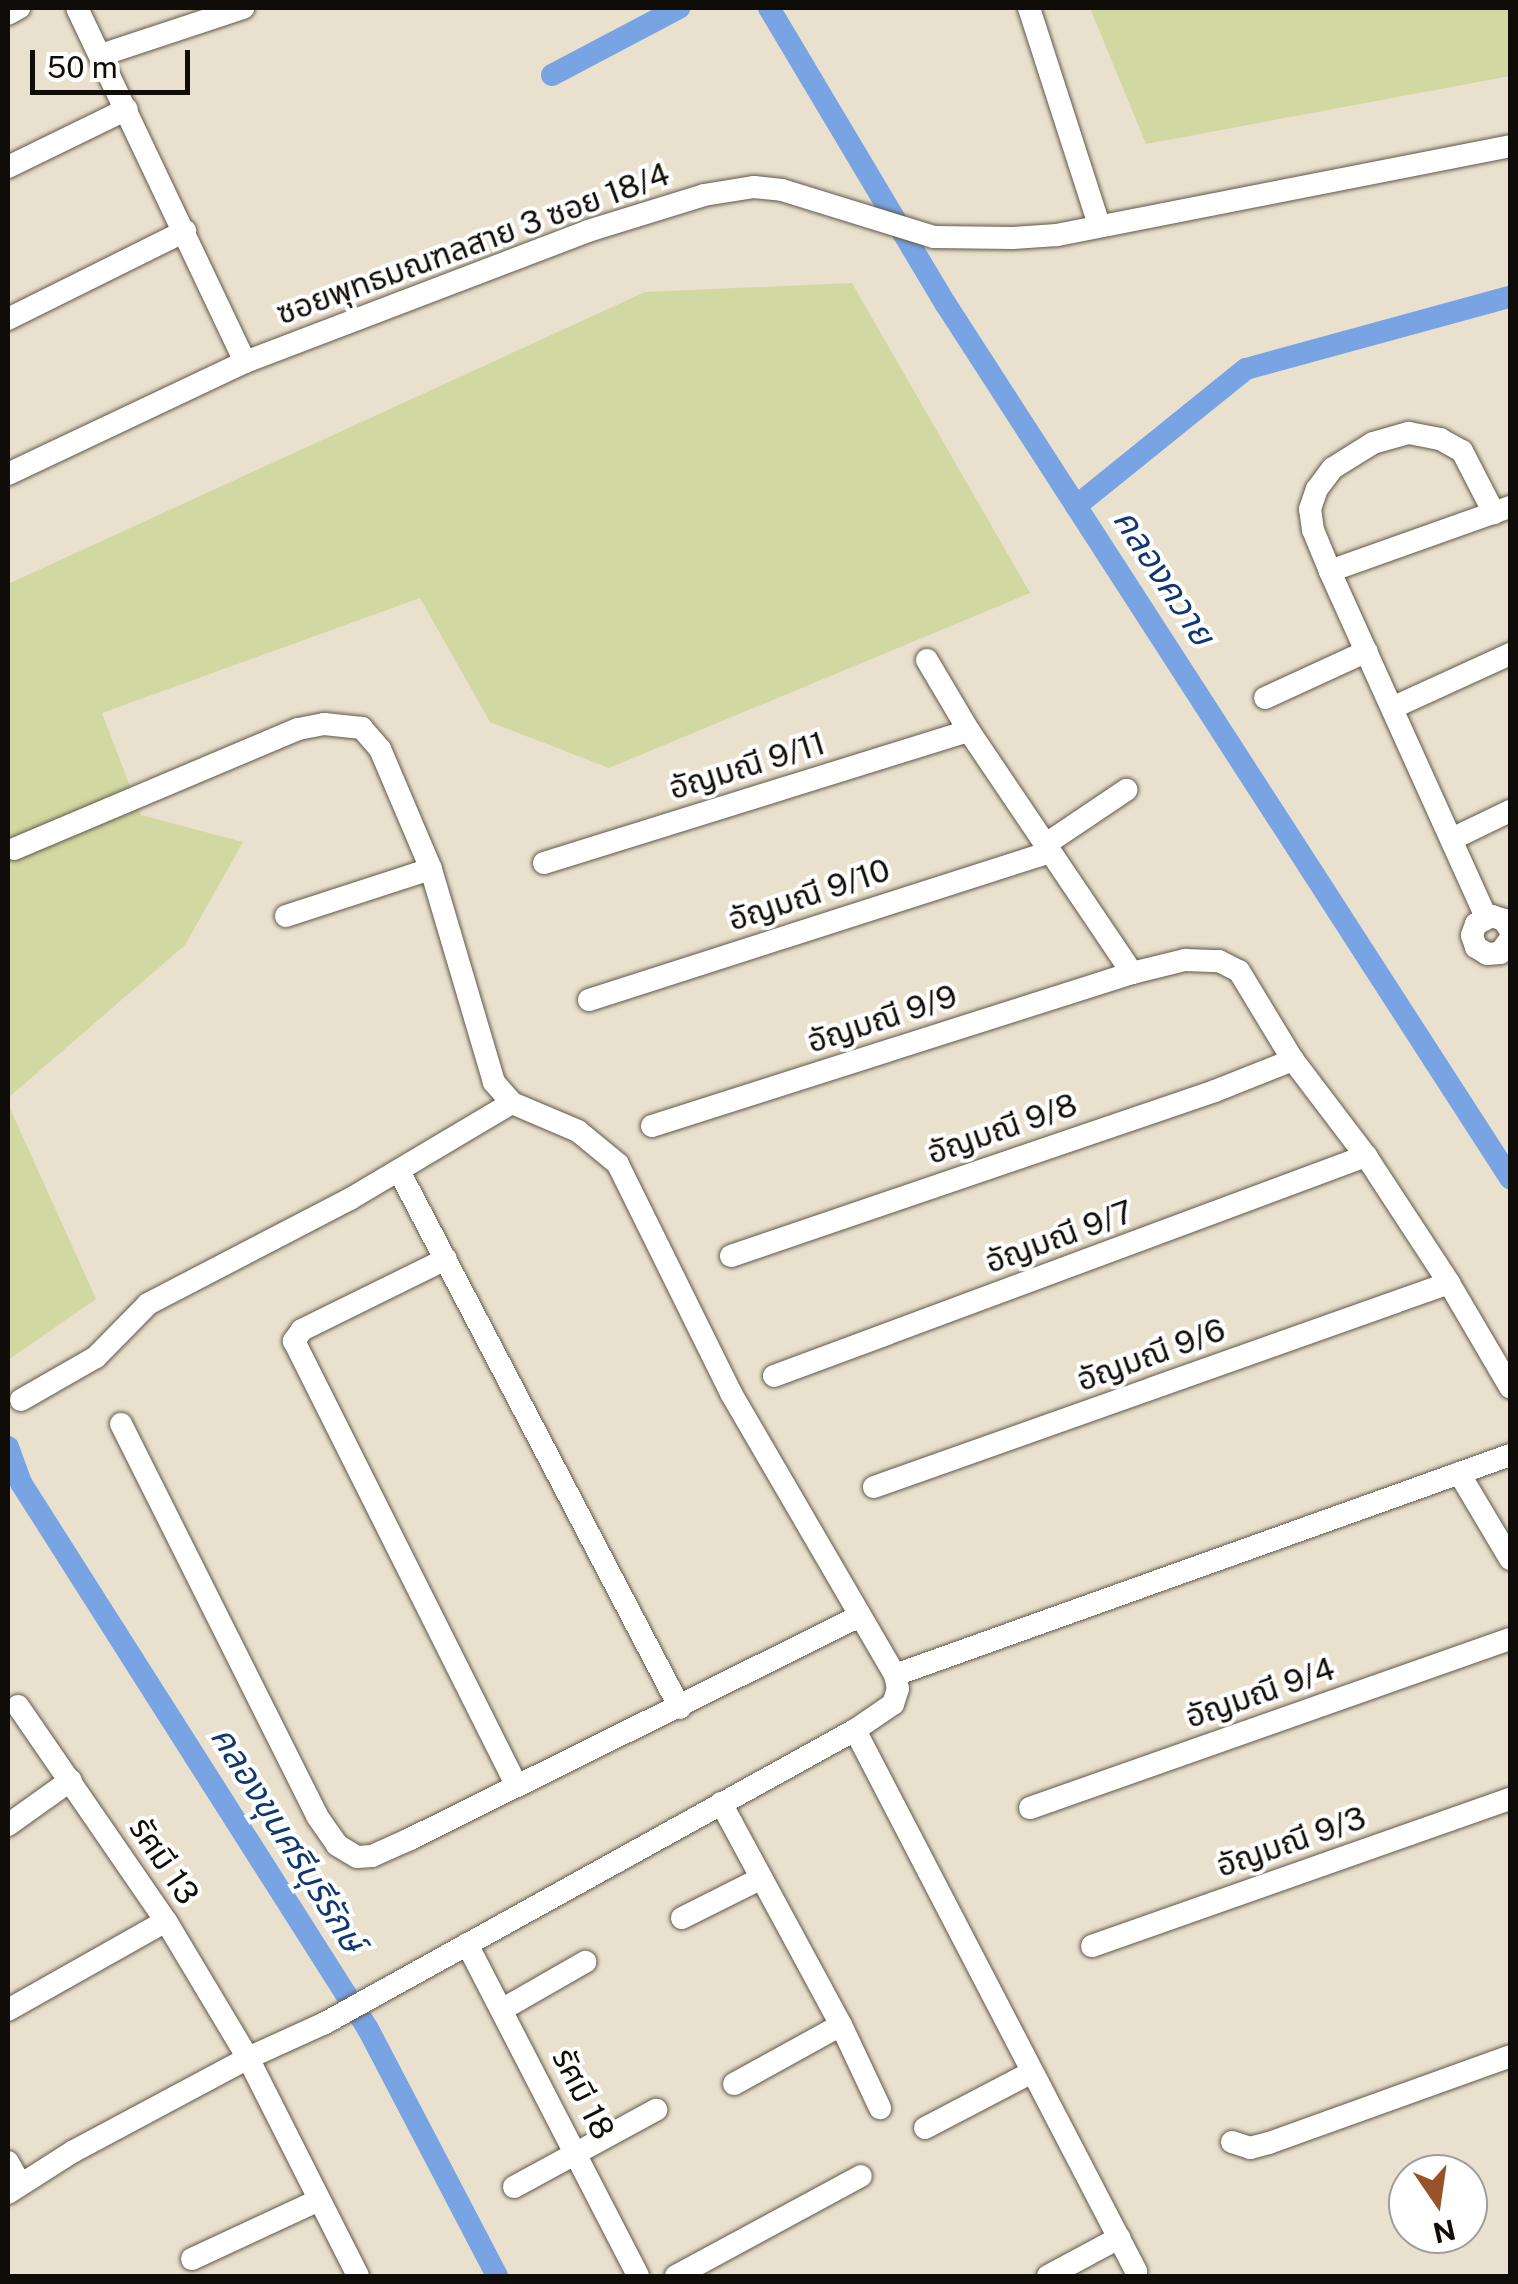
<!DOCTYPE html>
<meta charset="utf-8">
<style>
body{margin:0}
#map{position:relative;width:1518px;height:2284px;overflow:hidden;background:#eae0ce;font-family:"Public Sans","Noto Sans Thai",sans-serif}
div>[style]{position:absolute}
.green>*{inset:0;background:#d1d8a1}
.canal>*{height:22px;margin:-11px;padding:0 11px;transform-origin:11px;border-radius:11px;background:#78a4e4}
.roads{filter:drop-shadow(0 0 2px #605849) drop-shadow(0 0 2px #605849)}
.street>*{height:22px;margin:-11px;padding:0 11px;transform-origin:11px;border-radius:11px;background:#fff}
span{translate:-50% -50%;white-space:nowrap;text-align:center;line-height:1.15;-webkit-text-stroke:8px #fff;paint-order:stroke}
.street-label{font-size:32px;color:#100c07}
.water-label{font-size:35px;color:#103972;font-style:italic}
.frame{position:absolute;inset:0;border:10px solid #100c07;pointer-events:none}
.north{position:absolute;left:1388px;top:2154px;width:100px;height:100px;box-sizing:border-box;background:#fff;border:2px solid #9f9e9c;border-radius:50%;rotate:167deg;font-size:28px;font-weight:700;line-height:40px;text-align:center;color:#100c07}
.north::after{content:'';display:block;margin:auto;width:35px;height:45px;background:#99532a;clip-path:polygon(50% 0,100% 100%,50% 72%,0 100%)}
.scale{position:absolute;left:30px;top:50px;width:160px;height:45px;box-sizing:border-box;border:5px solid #100c07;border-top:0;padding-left:12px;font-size:30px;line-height:35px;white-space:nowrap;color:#100c07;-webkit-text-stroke:8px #fff;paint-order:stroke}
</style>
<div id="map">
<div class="green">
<div style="clip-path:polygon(1090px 8px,1510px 8px,1510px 76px,1146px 144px)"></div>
<div style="clip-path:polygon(852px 283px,1030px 593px,609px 768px,490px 722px,420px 598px,102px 713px,141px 815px,243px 842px,185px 945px,8px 1098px,8px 584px,645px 292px)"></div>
<div style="clip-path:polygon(8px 1104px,96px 1299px,8px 1360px)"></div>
</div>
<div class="canal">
<div style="left:769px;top:8px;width:344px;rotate:59.2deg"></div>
<div style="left:945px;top:303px;width:1042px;rotate:57.15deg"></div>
<div style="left:552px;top:75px;width:144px;rotate:-27.8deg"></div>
<div style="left:1076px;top:506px;width:218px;rotate:-38.9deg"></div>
<div style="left:1246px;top:369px;width:274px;rotate:-15.3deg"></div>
<div style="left:8px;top:1447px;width:38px;rotate:70deg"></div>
<div style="left:21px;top:1483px;width:647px;rotate:57.56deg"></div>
<div style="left:368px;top:2029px;width:279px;rotate:62.4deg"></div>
</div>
<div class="roads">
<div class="street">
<div style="left:77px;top:8px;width:392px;rotate:64.6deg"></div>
<div style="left:1029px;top:8px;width:228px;rotate:72.1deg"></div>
<div style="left:8px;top:14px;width:13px;rotate:-29deg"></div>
<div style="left:101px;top:55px;width:150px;rotate:-18.3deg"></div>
<div style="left:8px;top:167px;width:132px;rotate:-26deg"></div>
<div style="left:8px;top:319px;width:198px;rotate:-26.4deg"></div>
<div style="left:8px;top:474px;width:262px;rotate:-25.3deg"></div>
<div style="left:245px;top:362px;width:367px;rotate:-20.9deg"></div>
<div style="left:588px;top:231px;width:121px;rotate:-17.2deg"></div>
<div style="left:704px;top:195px;width:51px;rotate:-9.1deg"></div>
<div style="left:754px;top:187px;width:28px;rotate:6deg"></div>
<div style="left:782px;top:190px;width:159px;rotate:17.2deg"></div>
<div style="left:934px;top:237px;width:79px;rotate:0.7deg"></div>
<div style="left:1013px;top:238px;width:44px;rotate:-3.9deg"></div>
<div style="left:1057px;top:235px;width:462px;rotate:-11.1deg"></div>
<div style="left:1330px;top:571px;width:191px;rotate:-19.6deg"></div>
<div style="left:927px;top:660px;width:82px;rotate:59.4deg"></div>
<div style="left:969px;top:731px;width:292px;rotate:56deg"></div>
<div style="left:1132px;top:973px;width:55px;rotate:-13.8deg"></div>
<div style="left:1185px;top:960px;width:34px;rotate:2deg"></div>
<div style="left:1219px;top:961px;width:22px;rotate:27deg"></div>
<div style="left:1239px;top:971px;width:104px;rotate:58.8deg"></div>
<div style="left:1293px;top:1060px;width:121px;rotate:52.8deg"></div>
<div style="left:1366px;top:1156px;width:152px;rotate:56.8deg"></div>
<div style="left:1449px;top:1283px;width:121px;rotate:59.6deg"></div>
<div style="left:1265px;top:698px;width:112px;rotate:-24.7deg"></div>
<div style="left:1392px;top:708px;width:130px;rotate:-24.6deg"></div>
<div style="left:1452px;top:839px;width:64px;rotate:-25.8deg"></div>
<div style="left:1046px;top:844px;width:97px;rotate:-34deg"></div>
<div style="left:544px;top:863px;width:445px;rotate:-17.3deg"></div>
<div style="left:286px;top:916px;width:152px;rotate:-18deg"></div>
<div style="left:1486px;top:917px;width:380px;rotate:-114.3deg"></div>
<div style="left:1330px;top:571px;width:44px;rotate:-112.5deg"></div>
<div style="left:1313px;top:530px;width:21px;rotate:-98deg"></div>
<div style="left:1310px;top:509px;width:21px;rotate:-71deg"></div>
<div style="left:1317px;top:489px;width:26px;rotate:-53deg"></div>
<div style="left:1333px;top:468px;width:47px;rotate:-32deg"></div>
<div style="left:1373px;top:443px;width:37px;rotate:-16deg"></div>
<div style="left:1409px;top:433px;width:32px;rotate:11deg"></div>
<div style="left:1440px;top:439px;width:25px;rotate:29deg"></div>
<div style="left:1462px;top:451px;width:70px;rotate:62.7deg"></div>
<div style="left:1510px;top:930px;width:12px;rotate:-121deg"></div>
<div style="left:1504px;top:920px;width:13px;rotate:-162deg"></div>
<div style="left:1492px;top:916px;width:18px;rotate:153deg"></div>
<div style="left:1476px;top:924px;width:12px;rotate:110deg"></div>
<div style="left:1472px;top:935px;width:13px;rotate:72deg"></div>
<div style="left:1476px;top:947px;width:13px;rotate:32deg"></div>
<div style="left:1487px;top:954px;width:13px;rotate:-4deg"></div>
<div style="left:1500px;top:953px;width:17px;rotate:-54deg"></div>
<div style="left:589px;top:1000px;width:484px;rotate:-17.8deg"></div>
<div style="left:652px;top:1126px;width:504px;rotate:-17.68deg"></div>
<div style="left:399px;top:1171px;width:606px;rotate:62.38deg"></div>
<div style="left:731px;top:1256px;width:511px;rotate:-18.82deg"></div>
<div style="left:1215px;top:1091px;width:84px;rotate:-21.7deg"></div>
<div style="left:446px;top:1259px;width:161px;rotate:153.8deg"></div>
<div style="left:302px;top:1330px;width:14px;rotate:126deg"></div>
<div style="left:294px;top:1341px;width:496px;rotate:63.4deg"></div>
<div style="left:774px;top:1376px;width:632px;rotate:-20.39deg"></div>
<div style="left:21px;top:1400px;width:86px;rotate:-29.8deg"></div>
<div style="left:96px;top:1357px;width:74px;rotate:-45.5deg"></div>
<div style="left:148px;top:1304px;width:228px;rotate:-27.5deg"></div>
<div style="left:350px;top:1199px;width:188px;rotate:-30.7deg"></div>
<div style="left:121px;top:1424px;width:438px;rotate:63.4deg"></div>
<div style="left:317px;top:1816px;width:35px;rotate:55deg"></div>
<div style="left:337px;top:1845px;width:23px;rotate:31deg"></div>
<div style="left:357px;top:1857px;width:15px;rotate:-4deg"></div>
<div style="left:372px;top:1856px;width:42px;rotate:-24.1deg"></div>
<div style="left:410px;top:1839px;width:502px;rotate:-26.36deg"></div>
<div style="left:1459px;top:1473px;width:100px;rotate:59.3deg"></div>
<div style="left:874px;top:1487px;width:610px;rotate:-19.53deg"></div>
<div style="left:895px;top:1675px;width:653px;rotate:-19.68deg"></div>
<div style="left:18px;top:1706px;width:261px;rotate:55.5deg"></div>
<div style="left:166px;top:1921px;width:160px;rotate:59.1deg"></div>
<div style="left:248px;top:2058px;width:244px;rotate:63.2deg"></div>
<div style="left:855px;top:1730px;width:610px;rotate:62.55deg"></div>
<div style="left:721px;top:1803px;width:252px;rotate:61.6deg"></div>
<div style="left:841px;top:2025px;width:92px;rotate:64.8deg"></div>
<div style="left:1030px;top:1808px;width:509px;rotate:-19.4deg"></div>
<div style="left:8px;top:1825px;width:77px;rotate:-35.5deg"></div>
<div style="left:682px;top:1918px;width:89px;rotate:-26.6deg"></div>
<div style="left:467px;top:1944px;width:373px;rotate:62.7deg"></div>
<div style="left:1092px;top:1946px;width:443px;rotate:-19.4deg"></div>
<div style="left:503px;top:2009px;width:95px;rotate:-29.8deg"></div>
<div style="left:8px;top:2010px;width:181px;rotate:-29.4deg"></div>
<div style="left:734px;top:2084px;width:122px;rotate:-28.9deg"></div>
<div style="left:925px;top:2128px;width:121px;rotate:-27.6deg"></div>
<div style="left:1232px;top:2142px;width:19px;rotate:18deg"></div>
<div style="left:1250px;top:2148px;width:20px;rotate:-15deg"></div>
<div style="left:1269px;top:2143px;width:256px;rotate:-19.8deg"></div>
<div style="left:8px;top:2162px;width:25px;rotate:61deg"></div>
<div style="left:514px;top:2187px;width:162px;rotate:-28.5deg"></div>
<div style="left:8px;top:2193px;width:78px;rotate:-32.5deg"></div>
<div style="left:74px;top:2151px;width:197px;rotate:-28.1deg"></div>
<div style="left:248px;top:2058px;width:85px;rotate:-24.4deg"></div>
<div style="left:325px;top:2023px;width:606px;rotate:-28.94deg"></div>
<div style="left:855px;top:1730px;width:46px;rotate:-34.4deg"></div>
<div style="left:893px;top:1704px;width:16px;rotate:-72deg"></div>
<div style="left:898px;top:1689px;width:14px;rotate:-102deg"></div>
<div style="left:895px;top:1675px;width:326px;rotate:-120.2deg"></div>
<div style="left:731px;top:1393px;width:255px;rotate:-116.3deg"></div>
<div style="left:618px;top:1164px;width:52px;rotate:-140.5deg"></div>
<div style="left:578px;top:1131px;width:72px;rotate:-157deg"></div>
<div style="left:512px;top:1103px;width:28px;rotate:-131deg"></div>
<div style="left:494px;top:1082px;width:222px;rotate:-106.5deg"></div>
<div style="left:431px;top:869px;width:130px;rotate:-113deg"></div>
<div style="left:380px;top:749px;width:28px;rotate:-131deg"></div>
<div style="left:362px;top:728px;width:38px;rotate:-174deg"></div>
<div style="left:324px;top:724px;width:26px;rotate:169deg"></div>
<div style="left:298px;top:729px;width:308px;rotate:157.1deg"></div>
<div style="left:192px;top:2259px;width:140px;rotate:-24.9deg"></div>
<div style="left:676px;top:2276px;width:210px;rotate:-28.4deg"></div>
<div style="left:1048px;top:2276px;width:81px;rotate:-28.2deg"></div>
</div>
</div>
<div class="street-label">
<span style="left:473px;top:244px;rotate:-20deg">ซอยพุทธมณฑลสาย 3 ซอย 18/4</span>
<span style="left:747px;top:766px;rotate:-17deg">อัญมณี 9/11</span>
<span style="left:809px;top:895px;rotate:-18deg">อัญมณี 9/10</span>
<span style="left:882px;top:1019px;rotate:-18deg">อัญมณี 9/9</span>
<span style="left:1002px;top:1129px;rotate:-19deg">อัญมณี 9/8</span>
<span style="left:1059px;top:1237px;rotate:-20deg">อัญมณี 9/7</span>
<span style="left:1151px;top:1355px;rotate:-20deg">อัญมณี 9/6</span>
<span style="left:1260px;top:1693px;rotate:-19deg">อัญมณี 9/4</span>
<span style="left:1291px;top:1842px;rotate:-19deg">อัญมณี 9/3</span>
<span style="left:164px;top:1861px;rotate:56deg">รัศมี 13</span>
<span style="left:583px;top:2094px;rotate:63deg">รัศมี 18</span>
</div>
<div class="water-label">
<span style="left:1164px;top:577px;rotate:57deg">คลองควาย</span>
<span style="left:288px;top:1839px;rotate:58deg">คลองขุนศรีบุรีรักษ์</span>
</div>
<div class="frame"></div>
<div class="north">N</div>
<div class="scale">50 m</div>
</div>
